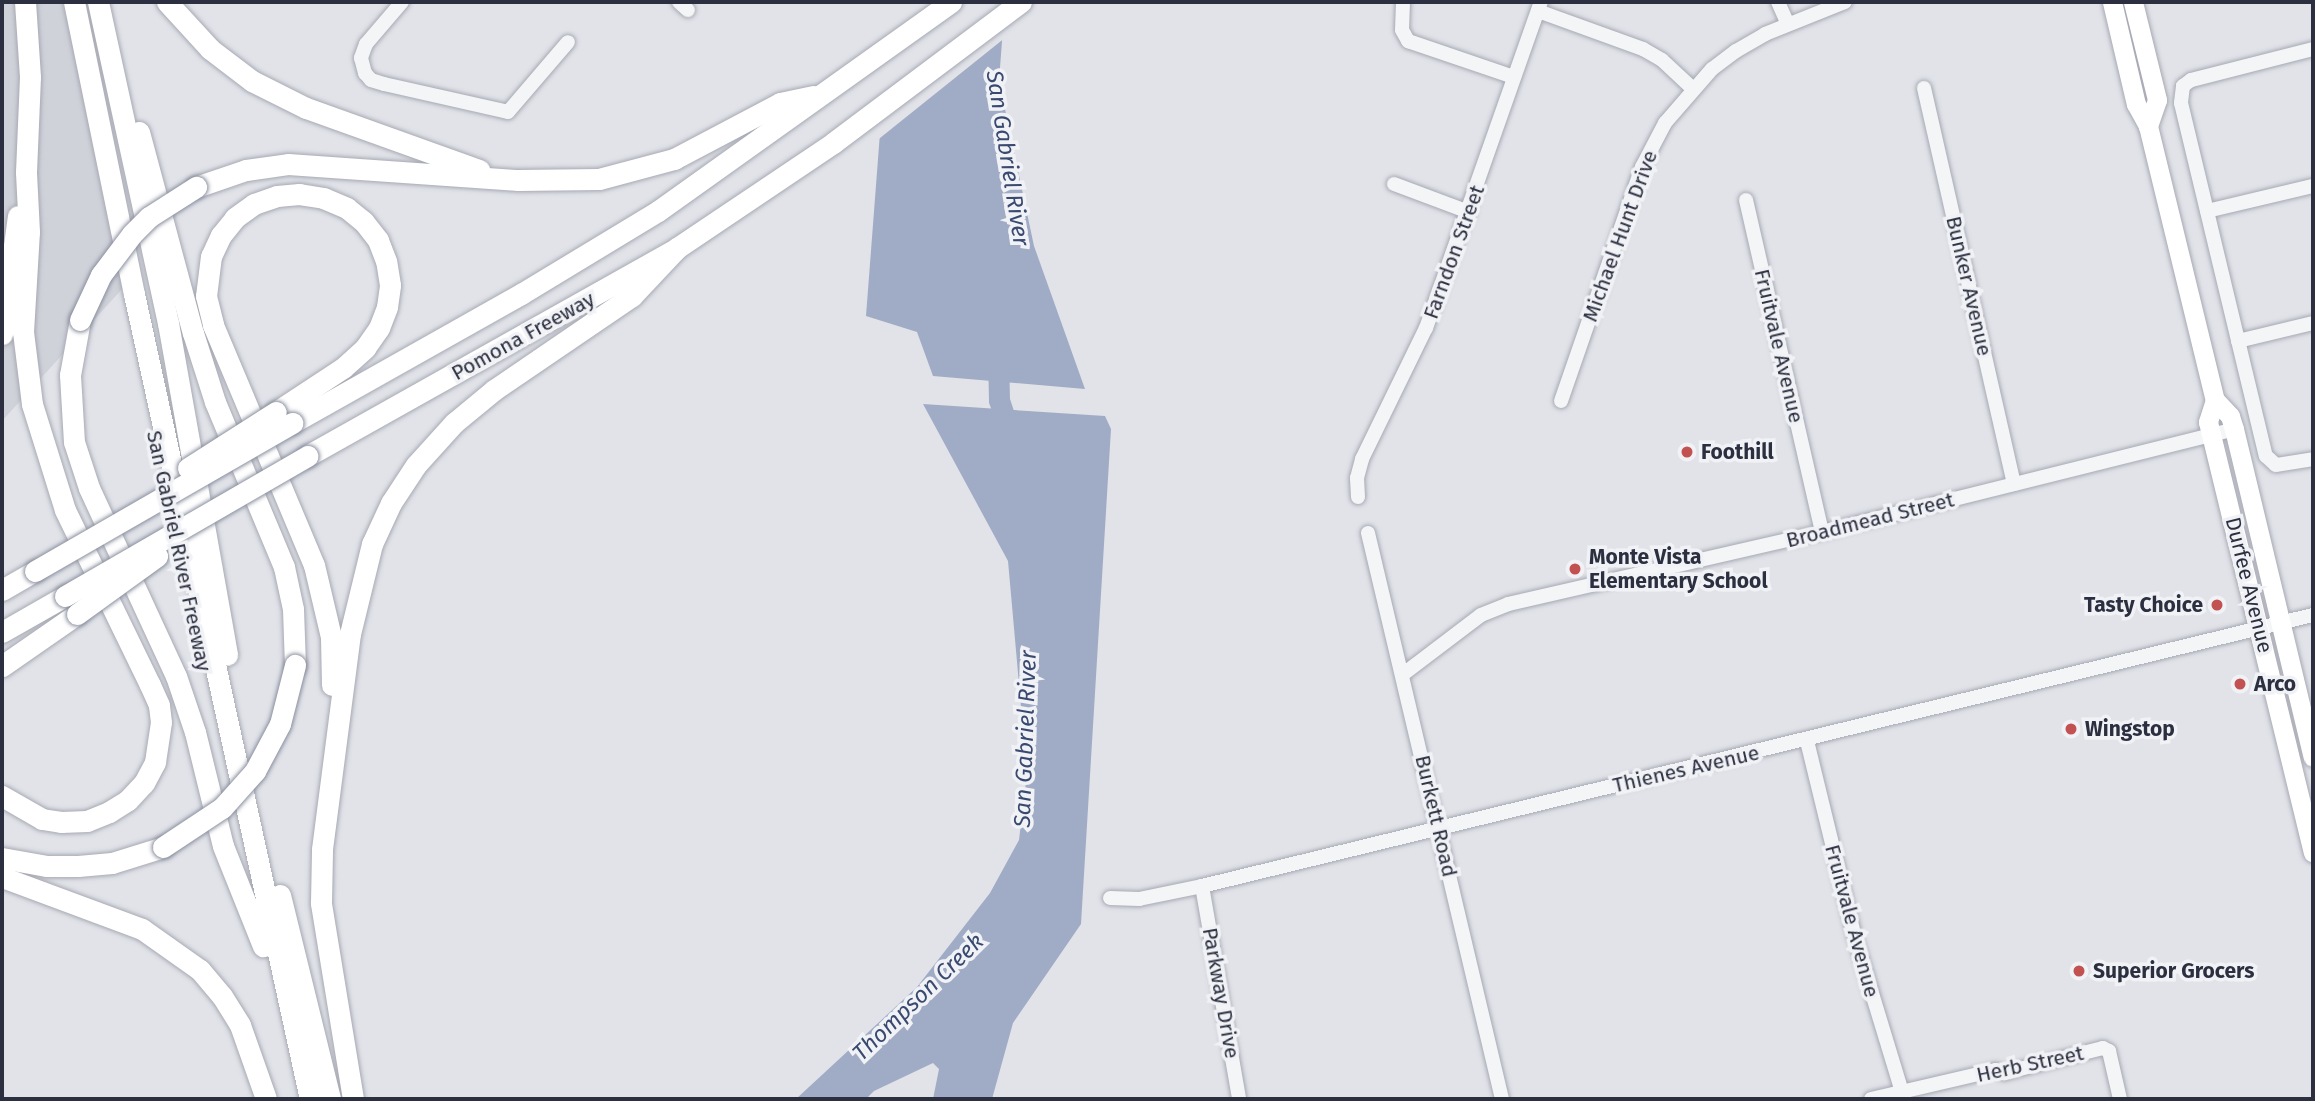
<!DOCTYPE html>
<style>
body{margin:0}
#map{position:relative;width:2315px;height:1101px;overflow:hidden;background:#e1e3e9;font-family:"Fira Sans",sans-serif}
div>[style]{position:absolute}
.built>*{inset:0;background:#d0d2da}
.water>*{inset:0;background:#a0acc5}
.pier>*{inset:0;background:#e1e3e9}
.river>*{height:21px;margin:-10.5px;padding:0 10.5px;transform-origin:10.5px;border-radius:10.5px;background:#a0acc5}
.roads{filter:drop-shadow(0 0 2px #a7a9b3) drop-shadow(0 0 2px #a7a9b3)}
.minor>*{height:14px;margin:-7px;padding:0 7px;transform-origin:7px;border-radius:7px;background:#f4f5f7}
.major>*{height:19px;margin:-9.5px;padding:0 9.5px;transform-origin:9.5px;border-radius:9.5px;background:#fff}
.highway>*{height:21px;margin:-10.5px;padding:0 10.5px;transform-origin:10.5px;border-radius:10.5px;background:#fff}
.bridges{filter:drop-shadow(0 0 2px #8a8f9e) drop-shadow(0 0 2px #8a8f9e)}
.highway-bridge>*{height:21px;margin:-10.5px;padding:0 10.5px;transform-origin:10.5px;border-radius:10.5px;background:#fff}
.dots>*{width:19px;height:19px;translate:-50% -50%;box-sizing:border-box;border:4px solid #f1f2f6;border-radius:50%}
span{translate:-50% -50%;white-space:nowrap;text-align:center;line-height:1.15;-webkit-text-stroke:7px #f1f2f6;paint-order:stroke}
.street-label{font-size:21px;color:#2b2f3f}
.poi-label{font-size:21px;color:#2b2f3f;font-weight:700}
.left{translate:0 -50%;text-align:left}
.right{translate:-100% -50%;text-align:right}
.water-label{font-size:23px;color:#39496f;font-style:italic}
.frame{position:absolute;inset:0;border:4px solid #2b2f3f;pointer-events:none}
</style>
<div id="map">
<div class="built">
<div style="clip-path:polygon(2px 2px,78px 2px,133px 277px,2px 421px)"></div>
</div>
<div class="water">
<div style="clip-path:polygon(890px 2px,1005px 2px,999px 81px,1034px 246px,1085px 389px,933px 376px,917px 332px,866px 316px)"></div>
<div style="clip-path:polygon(923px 404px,1105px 416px,1111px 429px,1081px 924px,1013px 1023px,992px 1099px,933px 1099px,939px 1069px,933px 1063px,874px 1091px,866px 1099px,796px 1099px,917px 987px,990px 893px,1019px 840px,1027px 774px,1008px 561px)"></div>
</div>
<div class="pier">
<div style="clip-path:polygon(891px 2px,1008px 2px,1006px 37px,875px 142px,886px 6px)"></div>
</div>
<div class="river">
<div style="left:998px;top:353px;width:47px;rotate:88.8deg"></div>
<div style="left:999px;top:400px;width:36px;rotate:72deg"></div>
</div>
<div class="roads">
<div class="minor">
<div style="left:402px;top:2px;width:55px;rotate:130.6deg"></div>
<div style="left:366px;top:44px;width:15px;rotate:110deg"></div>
<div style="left:361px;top:58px;width:16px;rotate:75deg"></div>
<div style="left:365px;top:73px;width:9px;rotate:49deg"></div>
<div style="left:371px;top:80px;width:14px;rotate:17deg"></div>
<div style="left:384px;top:84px;width:127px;rotate:12.7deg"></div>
<div style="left:508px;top:112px;width:92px;rotate:-49.4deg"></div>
<div style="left:679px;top:2px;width:12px;rotate:42deg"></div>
<div style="left:1403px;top:2px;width:28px;rotate:92deg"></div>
<div style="left:1402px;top:30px;width:13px;rotate:61deg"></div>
<div style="left:1408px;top:41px;width:112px;rotate:18.8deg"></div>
<div style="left:1778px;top:2px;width:24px;rotate:66deg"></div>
<div style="left:1538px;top:11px;width:112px;rotate:19.9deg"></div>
<div style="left:1643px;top:49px;width:22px;rotate:30deg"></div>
<div style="left:1662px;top:60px;width:42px;rotate:43.1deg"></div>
<div style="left:2313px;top:49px;width:126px;rotate:165.7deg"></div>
<div style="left:2191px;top:80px;width:10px;rotate:143deg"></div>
<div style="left:2183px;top:86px;width:17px;rotate:97deg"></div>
<div style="left:2181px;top:103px;width:363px;rotate:76.5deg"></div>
<div style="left:2266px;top:456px;width:13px;rotate:42deg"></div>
<div style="left:2276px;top:465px;width:37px;rotate:-9deg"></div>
<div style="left:1924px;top:88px;width:406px;rotate:77.2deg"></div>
<div style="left:1394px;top:184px;width:80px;rotate:20.5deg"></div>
<div style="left:1746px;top:200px;width:341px;rotate:77.1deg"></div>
<div style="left:2207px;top:211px;width:109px;rotate:-13.3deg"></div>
<div style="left:2238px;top:341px;width:77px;rotate:-13.5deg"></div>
<div style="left:1561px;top:401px;width:248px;rotate:-70.9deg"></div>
<div style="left:1642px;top:167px;width:50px;rotate:-62.4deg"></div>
<div style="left:1665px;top:123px;width:72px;rotate:-49deg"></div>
<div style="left:1712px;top:69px;width:30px;rotate:-37deg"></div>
<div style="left:1736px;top:51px;width:34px;rotate:-30deg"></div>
<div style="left:1765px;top:34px;width:86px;rotate:-21.8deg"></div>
<div style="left:1358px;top:497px;width:19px;rotate:-93deg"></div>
<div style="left:1357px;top:478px;width:20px;rotate:-75deg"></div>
<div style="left:1362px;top:459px;width:146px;rotate:-64deg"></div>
<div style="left:1426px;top:328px;width:346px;rotate:-70.6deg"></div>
<div style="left:1368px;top:533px;width:582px;rotate:76.68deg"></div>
<div style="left:1402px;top:675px;width:99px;rotate:-37.2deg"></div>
<div style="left:1481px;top:615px;width:29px;rotate:-22deg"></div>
<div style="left:1508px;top:604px;width:322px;rotate:-12.9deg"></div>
<div style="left:1822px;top:532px;width:425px;rotate:-14deg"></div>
<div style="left:1807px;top:741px;width:199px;rotate:76.3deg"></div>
<div style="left:1854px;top:934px;width:172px;rotate:73.1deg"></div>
<div style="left:1202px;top:886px;width:216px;rotate:80.1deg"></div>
<div style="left:1110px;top:898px;width:29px;rotate:2deg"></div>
<div style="left:1139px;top:899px;width:64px;rotate:-11.7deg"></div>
<div style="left:1202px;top:886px;width:1144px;rotate:-13.71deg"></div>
<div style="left:1871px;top:1099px;width:128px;rotate:-13.1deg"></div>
<div style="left:1996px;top:1070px;width:9px;rotate:21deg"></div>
<div style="left:2004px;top:1073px;width:102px;rotate:-14.2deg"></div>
<div style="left:2103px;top:1048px;width:7px;rotate:27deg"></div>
<div style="left:2109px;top:1051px;width:49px;rotate:77.1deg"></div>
</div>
<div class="major">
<div style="left:2112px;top:2px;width:105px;rotate:76.8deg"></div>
<div style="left:2136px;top:104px;width:25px;rotate:61deg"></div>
<div style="left:2148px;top:126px;width:282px;rotate:76.3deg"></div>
<div style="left:2215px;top:400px;width:22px;rotate:47deg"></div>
<div style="left:2230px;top:416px;width:14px;rotate:73deg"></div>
<div style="left:2234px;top:429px;width:337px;rotate:76.5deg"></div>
<div style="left:2133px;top:2px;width:101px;rotate:76.2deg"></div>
<div style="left:2157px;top:100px;width:28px;rotate:109deg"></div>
<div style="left:2215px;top:400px;width:23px;rotate:108deg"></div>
<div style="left:2208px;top:422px;width:443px;rotate:76.3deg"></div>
</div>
<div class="highway">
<div style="left:74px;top:2px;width:298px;rotate:78.4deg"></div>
<div style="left:134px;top:294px;width:824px;rotate:77.67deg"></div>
<div style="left:98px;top:2px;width:329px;rotate:77.7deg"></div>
<div style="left:168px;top:323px;width:337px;rotate:79.9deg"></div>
<div style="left:167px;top:2px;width:64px;rotate:47.5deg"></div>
<div style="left:210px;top:49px;width:53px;rotate:37.3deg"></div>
<div style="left:252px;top:81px;width:60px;rotate:26.6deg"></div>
<div style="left:306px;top:108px;width:184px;rotate:19.7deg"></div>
<div style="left:139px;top:132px;width:208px;rotate:75deg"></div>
<div style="left:193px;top:333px;width:72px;rotate:72.3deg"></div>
<div style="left:215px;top:402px;width:179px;rotate:67.3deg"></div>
<div style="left:284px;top:567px;width:43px;rotate:77.9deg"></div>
<div style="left:293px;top:609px;width:56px;rotate:88deg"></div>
<div style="left:196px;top:187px;width:53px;rotate:-18.8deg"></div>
<div style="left:246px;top:170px;width:42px;rotate:-8.1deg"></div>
<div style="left:288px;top:164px;width:231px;rotate:4deg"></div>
<div style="left:518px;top:180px;width:81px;rotate:-0.7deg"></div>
<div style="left:599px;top:179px;width:78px;rotate:-14.9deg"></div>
<div style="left:674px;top:159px;width:120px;rotate:-27.8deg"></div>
<div style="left:780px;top:103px;width:34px;rotate:-12deg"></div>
<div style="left:80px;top:320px;width:56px;rotate:100.3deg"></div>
<div style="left:70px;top:375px;width:67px;rotate:86.6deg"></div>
<div style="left:74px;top:442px;width:48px;rotate:71.9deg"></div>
<div style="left:89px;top:488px;width:207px;rotate:65.2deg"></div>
<div style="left:176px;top:676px;width:59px;rotate:71.3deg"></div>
<div style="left:195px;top:732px;width:117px;rotate:76.2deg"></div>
<div style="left:223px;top:846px;width:108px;rotate:68.2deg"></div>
<div style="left:2px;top:334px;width:119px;rotate:-82.3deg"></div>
<div style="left:276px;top:412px;width:80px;rotate:-33.3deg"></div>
<div style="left:343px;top:368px;width:30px;rotate:-42deg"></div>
<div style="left:365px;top:348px;width:24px;rotate:-55deg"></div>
<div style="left:379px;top:328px;width:22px;rotate:-69deg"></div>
<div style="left:387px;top:307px;width:22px;rotate:-82deg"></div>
<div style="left:390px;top:285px;width:24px;rotate:-99deg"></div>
<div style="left:386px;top:261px;width:22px;rotate:-111deg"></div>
<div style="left:378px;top:240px;width:23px;rotate:-128deg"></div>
<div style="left:364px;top:222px;width:22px;rotate:-141deg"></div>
<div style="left:347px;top:208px;width:25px;rotate:-157deg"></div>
<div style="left:324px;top:198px;width:25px;rotate:-171deg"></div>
<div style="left:299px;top:194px;width:22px;rotate:175deg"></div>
<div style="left:277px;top:196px;width:24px;rotate:161deg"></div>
<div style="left:254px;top:204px;width:24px;rotate:144deg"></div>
<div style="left:235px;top:218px;width:22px;rotate:129deg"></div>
<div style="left:221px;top:235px;width:23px;rotate:115deg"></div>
<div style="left:211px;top:256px;width:40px;rotate:97.1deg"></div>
<div style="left:206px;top:296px;width:30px;rotate:76deg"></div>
<div style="left:213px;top:325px;width:260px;rotate:67.2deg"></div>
<div style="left:314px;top:565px;width:74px;rotate:76.7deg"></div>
<div style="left:331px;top:637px;width:48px;rotate:88.8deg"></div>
<div style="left:292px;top:423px;width:263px;rotate:-29.4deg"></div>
<div style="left:521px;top:294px;width:160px;rotate:-31.2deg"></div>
<div style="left:658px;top:211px;width:360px;rotate:-35.5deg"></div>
<div style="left:307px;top:456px;width:424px;rotate:-29.3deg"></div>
<div style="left:677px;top:248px;width:188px;rotate:-33.9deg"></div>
<div style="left:833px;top:143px;width:235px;rotate:-36.9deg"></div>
<div style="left:2px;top:590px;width:38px;rotate:-30deg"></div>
<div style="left:2px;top:632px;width:73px;rotate:-29.7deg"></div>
<div style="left:2px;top:666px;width:91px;rotate:-34.7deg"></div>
<div style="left:2px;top:796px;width:46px;rotate:29.9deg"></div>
<div style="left:42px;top:819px;width:19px;rotate:9deg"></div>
<div style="left:61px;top:822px;width:26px;rotate:-2deg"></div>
<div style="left:87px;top:821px;width:24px;rotate:-22deg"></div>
<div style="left:109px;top:812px;width:22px;rotate:-32deg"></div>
<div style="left:128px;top:800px;width:23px;rotate:-47deg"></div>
<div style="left:144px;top:783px;width:24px;rotate:-62deg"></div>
<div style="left:155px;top:762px;width:40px;rotate:-81.5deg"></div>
<div style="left:161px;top:722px;width:17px;rotate:-97deg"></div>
<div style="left:159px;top:705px;width:22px;rotate:-114deg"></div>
<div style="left:150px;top:685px;width:195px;rotate:-115.9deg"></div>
<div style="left:65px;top:510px;width:111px;rotate:-107.3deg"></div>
<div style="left:32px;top:404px;width:73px;rotate:-97.1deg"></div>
<div style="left:23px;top:332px;width:100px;rotate:-86.6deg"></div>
<div style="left:29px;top:232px;width:60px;rotate:-92.9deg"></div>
<div style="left:26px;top:172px;width:95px;rotate:-87.6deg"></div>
<div style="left:30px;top:77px;width:75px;rotate:-93.8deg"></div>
<div style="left:2px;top:858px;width:46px;rotate:10.1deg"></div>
<div style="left:47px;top:866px;width:31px"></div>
<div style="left:78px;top:866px;width:34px;rotate:-5deg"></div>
<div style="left:112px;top:863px;width:53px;rotate:-17.4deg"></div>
<div style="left:2px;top:877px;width:149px;rotate:20.4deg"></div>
<div style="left:142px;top:929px;width:71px;rotate:35.3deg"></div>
<div style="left:200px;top:970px;width:34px;rotate:50deg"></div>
<div style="left:222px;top:996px;width:34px;rotate:58deg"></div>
<div style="left:240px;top:1025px;width:78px;rotate:70.6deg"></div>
<div style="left:280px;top:895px;width:210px;rotate:76.2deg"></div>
<div style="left:353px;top:1099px;width:199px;rotate:-99.3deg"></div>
<div style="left:321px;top:903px;width:54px;rotate:-88.9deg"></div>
<div style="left:322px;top:849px;width:217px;rotate:-82.6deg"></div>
<div style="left:350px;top:634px;width:93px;rotate:-76.3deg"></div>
<div style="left:372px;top:544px;width:45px;rotate:-65.1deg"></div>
<div style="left:391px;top:503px;width:45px;rotate:-56.7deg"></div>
<div style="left:416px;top:465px;width:57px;rotate:-47.9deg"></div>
<div style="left:454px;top:423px;width:52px;rotate:-39.5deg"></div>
<div style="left:494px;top:390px;width:167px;rotate:-34.3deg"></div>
<div style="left:632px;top:296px;width:66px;rotate:-46.8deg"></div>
</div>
</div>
<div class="bridges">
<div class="highway-bridge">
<div style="left:80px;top:320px;width:50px;rotate:-65deg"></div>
<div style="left:101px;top:275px;width:51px;rotate:-52.9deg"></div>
<div style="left:132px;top:234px;width:24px;rotate:-45deg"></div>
<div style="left:149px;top:217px;width:56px;rotate:-32.6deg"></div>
<div style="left:188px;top:468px;width:104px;rotate:-32.5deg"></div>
<div style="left:35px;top:571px;width:297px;rotate:-29.9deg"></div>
<div style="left:65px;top:596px;width:280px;rotate:-30deg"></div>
<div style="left:77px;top:614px;width:99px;rotate:-35.9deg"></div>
<div style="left:163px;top:847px;width:71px;rotate:-33.5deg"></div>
<div style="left:222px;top:808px;width:50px;rotate:-48.3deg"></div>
<div style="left:255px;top:771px;width:53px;rotate:-62deg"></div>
<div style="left:280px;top:724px;width:61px;rotate:-75.7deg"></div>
</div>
</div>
<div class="dots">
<div style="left:1687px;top:452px;background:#c25252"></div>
<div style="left:1575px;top:569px;background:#c25252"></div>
<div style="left:2217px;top:605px;background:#c25252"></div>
<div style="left:2240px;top:684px;background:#c25252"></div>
<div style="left:2071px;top:729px;background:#c25252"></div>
<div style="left:2079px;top:971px;background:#c25252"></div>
</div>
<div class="street-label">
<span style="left:1620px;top:236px;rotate:-70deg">Michael Hunt Drive</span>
<span style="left:1454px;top:252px;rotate:-70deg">Farndon Street</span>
<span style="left:1969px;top:286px;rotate:77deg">Bunker Avenue</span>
<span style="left:523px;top:336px;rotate:-29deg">Pomona Freeway</span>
<span style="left:1779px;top:346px;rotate:77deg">Fruitvale Avenue</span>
<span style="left:1870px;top:520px;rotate:-14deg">Broadmead Street</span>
<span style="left:179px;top:551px;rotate:78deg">San Gabriel River Freeway</span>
<span style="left:2249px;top:585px;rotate:76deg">Durfee Avenue</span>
<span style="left:1686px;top:769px;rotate:-13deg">Thienes Avenue</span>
<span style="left:1436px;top:816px;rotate:77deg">Burkett Road</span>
<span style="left:1852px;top:921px;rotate:75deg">Fruitvale Avenue</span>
<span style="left:1221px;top:993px;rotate:80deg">Parkway Drive</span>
<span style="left:2030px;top:1064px;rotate:-12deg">Herb Street</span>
</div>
<div class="poi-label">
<span class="left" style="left:1701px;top:452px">Foothill</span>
<span class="left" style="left:1589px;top:569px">Monte Vista<br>Elementary School</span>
<span class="right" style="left:2203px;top:605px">Tasty Choice</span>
<span class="left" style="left:2254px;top:684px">Arco</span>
<span class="left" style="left:2085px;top:729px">Wingstop</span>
<span class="left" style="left:2093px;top:971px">Superior Grocers</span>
</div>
<div class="water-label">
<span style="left:1008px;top:158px;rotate:81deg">San Gabriel River</span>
<span style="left:1025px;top:739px;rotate:-88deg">San Gabriel River</span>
<span style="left:918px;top:997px;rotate:-44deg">Thompson Creek</span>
</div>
<div class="frame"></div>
</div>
